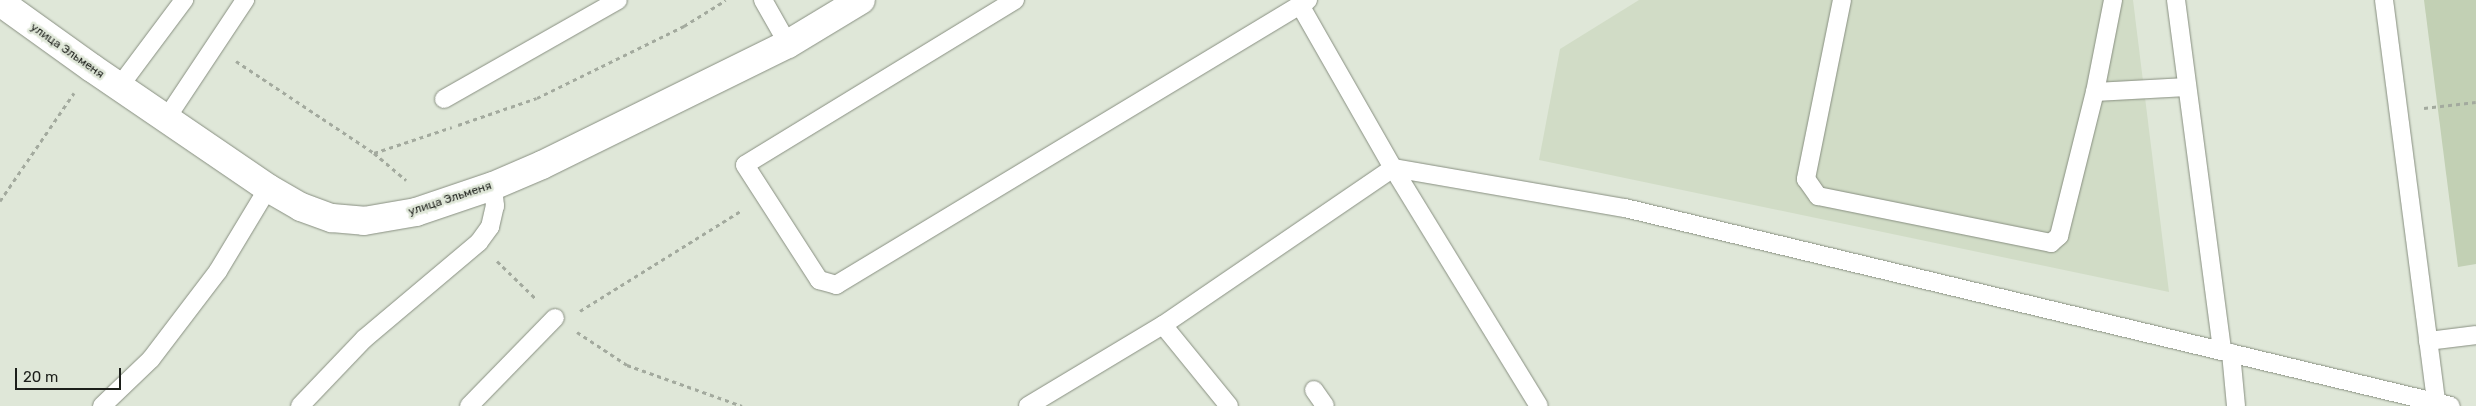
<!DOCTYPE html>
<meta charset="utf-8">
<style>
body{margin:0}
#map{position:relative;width:2476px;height:406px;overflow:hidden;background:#dfe7d8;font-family:Rubik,sans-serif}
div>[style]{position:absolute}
.built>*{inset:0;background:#d1dcc6}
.green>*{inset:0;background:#c2d0b4}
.path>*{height:3px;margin-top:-1.5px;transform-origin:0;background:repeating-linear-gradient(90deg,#a3aa9e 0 4px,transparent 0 8px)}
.roads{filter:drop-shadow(0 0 1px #888f81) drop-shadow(0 0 1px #888f81)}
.service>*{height:18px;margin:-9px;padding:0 9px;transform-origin:9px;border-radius:9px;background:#fff}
.tertiary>*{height:28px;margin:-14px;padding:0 14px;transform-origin:14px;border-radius:14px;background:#fff}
span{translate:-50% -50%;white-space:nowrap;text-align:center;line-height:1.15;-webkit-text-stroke:5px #dfe7d8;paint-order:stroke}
.street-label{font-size:12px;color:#1c1f1a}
.scale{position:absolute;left:15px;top:368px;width:106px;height:22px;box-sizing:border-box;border:2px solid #1c1f1a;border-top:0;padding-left:6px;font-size:15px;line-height:18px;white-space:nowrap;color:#1c1f1a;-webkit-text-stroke:4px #dfe7d8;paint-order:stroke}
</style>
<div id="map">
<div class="built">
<div style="clip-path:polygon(1639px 0,2133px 0,2169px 292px,1539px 160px,1560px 49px)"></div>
</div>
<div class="green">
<div style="clip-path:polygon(2424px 0,2476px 0,2476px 264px,2458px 267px)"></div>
</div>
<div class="path">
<div style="left:236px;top:61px;width:166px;rotate:33.7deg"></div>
<div style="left:374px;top:153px;width:82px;rotate:-18.4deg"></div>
<div style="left:2424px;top:108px;width:52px;rotate:-6.6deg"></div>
<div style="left:458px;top:125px;width:83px;rotate:-18.9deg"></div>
<div style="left:537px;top:98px;width:164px;rotate:-26.1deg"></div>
<div style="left:684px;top:26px;width:49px;rotate:-31.8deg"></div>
<div style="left:374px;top:153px;width:42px;rotate:40.2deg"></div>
<div style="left:0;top:201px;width:131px;rotate:-55.6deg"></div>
<div style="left:497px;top:261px;width:53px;rotate:44.2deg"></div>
<div style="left:580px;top:311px;width:191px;rotate:-31.9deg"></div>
<div style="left:577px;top:332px;width:60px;rotate:33.4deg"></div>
<div style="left:627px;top:365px;width:122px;rotate:19.6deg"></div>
</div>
<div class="roads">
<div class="service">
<div style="left:763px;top:0;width:51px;rotate:60.4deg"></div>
<div style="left:1015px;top:0;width:316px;rotate:148.6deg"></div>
<div style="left:745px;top:165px;width:137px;rotate:57.2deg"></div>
<div style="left:819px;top:280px;width:18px;rotate:16deg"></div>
<div style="left:836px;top:285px;width:542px;rotate:-31.11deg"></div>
<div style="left:1308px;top:0;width:9px;rotate:148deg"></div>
<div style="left:1300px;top:5px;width:188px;rotate:60.3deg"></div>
<div style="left:1393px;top:168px;width:279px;rotate:58.5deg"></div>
<div style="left:1842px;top:0;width:183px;rotate:101.4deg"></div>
<div style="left:1806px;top:179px;width:21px;rotate:55deg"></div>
<div style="left:1818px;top:196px;width:238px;rotate:11.4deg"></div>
<div style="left:2051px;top:243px;width:11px;rotate:-41deg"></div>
<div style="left:2059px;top:236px;width:148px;rotate:-76deg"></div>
<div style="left:2095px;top:92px;width:94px;rotate:-78.9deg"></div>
<div style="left:2176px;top:0;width:354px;rotate:82.5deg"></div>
<div style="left:2384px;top:0;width:405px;rotate:82.6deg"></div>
<div style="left:119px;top:87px;width:109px;rotate:-53.2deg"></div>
<div style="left:2095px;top:92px;width:92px;rotate:-3.1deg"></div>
<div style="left:444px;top:99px;width:200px;rotate:-29.6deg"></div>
<div style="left:166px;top:119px;width:143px;rotate:-56.4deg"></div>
<div style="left:2428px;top:341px;width:48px;rotate:-7.1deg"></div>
<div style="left:2231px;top:353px;width:53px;rotate:84.6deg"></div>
<div style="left:1314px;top:390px;width:19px;rotate:55deg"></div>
<div style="left:102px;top:406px;width:68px;rotate:-43.8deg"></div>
<div style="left:151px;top:359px;width:111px;rotate:-52.7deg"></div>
<div style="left:218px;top:271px;width:97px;rotate:-58.9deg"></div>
<div style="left:300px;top:406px;width:93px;rotate:-46.3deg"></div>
<div style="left:364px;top:339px;width:150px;rotate:-40.1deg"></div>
<div style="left:479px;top:242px;width:19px;rotate:-54deg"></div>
<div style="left:490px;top:227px;width:22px;rotate:-77deg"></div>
<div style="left:495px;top:206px;width:20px;rotate:-96deg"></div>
<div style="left:469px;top:406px;width:123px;rotate:-45.7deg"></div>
<div style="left:1028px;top:406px;width:157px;rotate:-31deg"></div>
<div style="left:1229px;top:406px;width:104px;rotate:-129.2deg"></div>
<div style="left:1163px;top:325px;width:278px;rotate:-34.3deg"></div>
<div style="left:1393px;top:168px;width:235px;rotate:9.8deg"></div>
<div style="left:1625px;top:208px;width:849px;rotate:13.48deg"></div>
</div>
<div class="tertiary">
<div style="left:0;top:2px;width:113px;rotate:35.7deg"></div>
<div style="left:92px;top:68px;width:213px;rotate:34.3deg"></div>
<div style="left:268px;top:188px;width:38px;rotate:30deg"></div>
<div style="left:301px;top:207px;width:33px;rotate:20deg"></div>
<div style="left:332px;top:218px;width:32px;rotate:5deg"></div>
<div style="left:364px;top:221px;width:53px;rotate:-9.8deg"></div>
<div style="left:416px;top:212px;width:81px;rotate:-18.7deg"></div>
<div style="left:493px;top:186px;width:53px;rotate:-23.2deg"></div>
<div style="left:542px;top:165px;width:274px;rotate:-26.2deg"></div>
<div style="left:788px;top:44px;width:85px;rotate:-31.1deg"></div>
</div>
</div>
<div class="street-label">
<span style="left:67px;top:51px;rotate:35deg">улица Эльменя</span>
<span style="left:450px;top:199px;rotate:-18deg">улица Эльменя</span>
</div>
<div class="scale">20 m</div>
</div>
